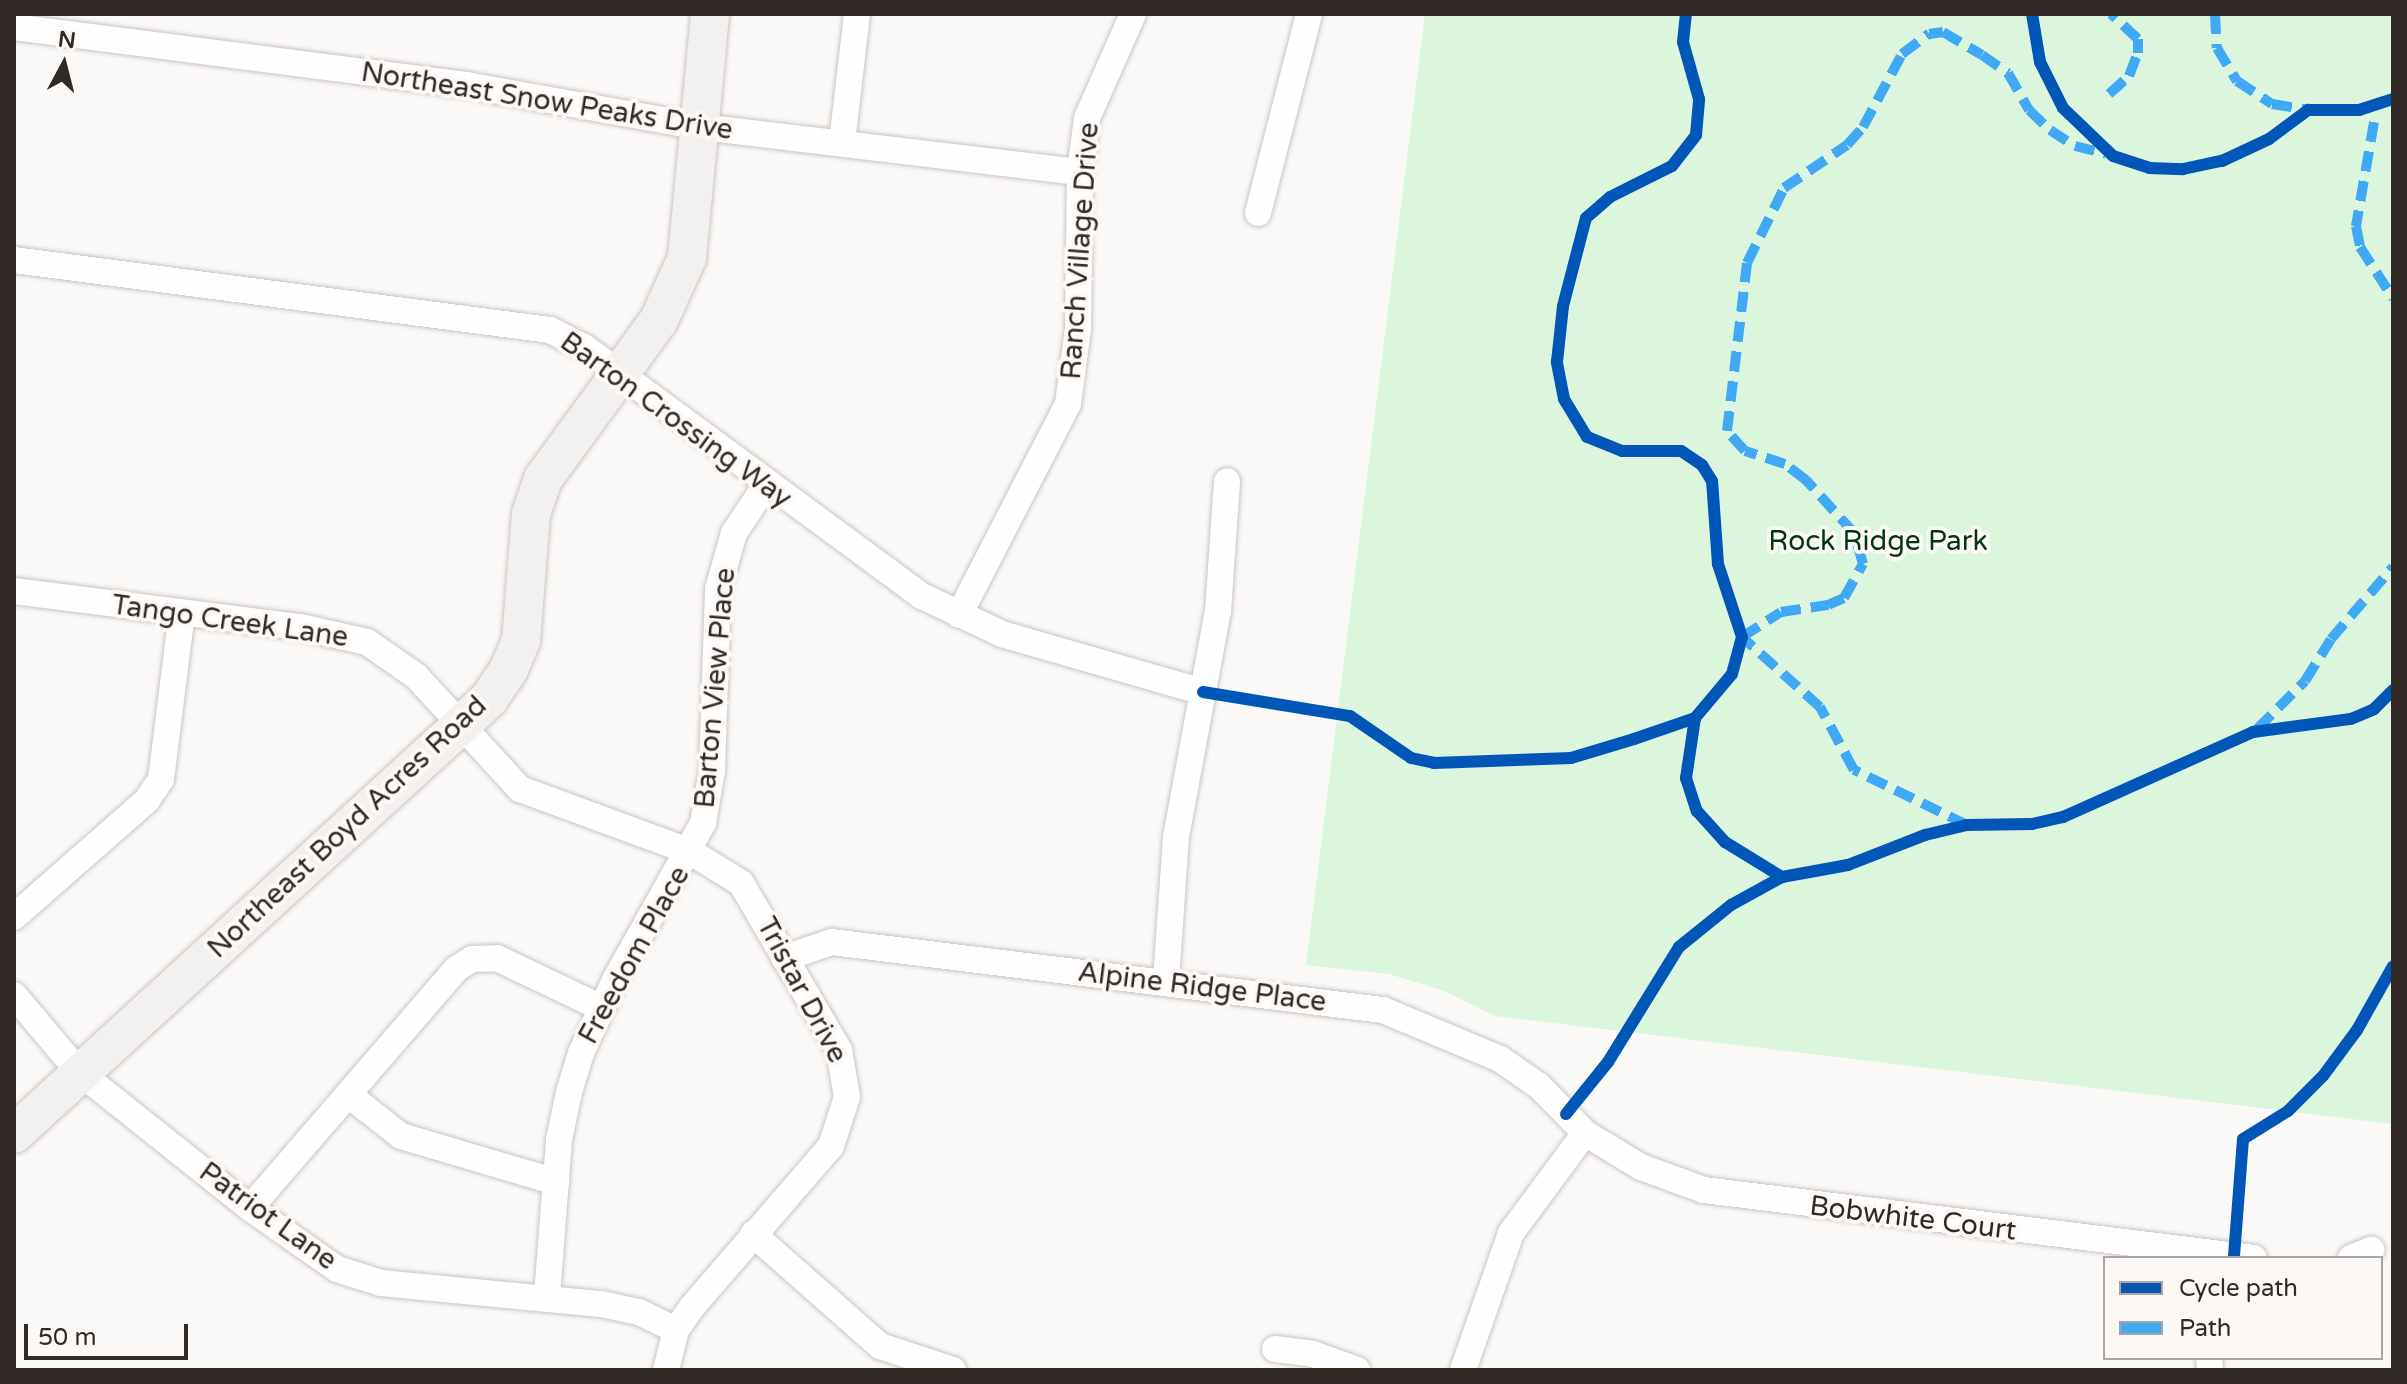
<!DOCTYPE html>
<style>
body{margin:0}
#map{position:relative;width:2407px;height:1384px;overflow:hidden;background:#fbf9f7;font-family:"Varela Round",sans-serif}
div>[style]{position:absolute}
.green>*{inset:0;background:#dcf5dd}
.roads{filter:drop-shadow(0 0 2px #cac5c3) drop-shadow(0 0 2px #cac5c3)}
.street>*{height:26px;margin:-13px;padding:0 13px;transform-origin:13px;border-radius:13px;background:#fefefe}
.secondary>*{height:38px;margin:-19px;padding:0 19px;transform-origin:19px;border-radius:19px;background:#f3f1ef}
.quiet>*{height:10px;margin-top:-5px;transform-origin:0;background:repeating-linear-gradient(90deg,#3fa9f5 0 20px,transparent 0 30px)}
.cycleway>*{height:12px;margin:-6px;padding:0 6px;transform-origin:6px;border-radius:6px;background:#0057b8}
span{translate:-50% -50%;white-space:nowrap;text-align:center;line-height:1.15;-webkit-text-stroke:8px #fcf8f6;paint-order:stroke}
.street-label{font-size:28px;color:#302925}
.park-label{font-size:28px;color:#033512}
.frame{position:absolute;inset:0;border:16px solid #302925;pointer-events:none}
.legend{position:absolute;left:2103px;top:1256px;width:280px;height:104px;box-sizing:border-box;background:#fcf8f6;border:2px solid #aaa5a2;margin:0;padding:10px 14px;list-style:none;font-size:24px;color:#302925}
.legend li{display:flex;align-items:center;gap:16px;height:40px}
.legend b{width:40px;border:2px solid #aaa5a2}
.north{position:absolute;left:24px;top:24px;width:80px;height:80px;-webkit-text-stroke:6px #fcf8f6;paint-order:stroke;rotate:7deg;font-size:22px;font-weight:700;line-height:32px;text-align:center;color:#302925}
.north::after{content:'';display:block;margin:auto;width:28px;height:36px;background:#302925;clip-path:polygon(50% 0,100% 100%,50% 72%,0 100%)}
.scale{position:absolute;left:24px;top:1324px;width:164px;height:36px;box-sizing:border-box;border:4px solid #302925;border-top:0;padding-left:10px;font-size:24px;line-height:28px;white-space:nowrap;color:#302925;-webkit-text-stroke:6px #fcf8f6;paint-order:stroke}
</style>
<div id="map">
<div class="green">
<div style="clip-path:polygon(1425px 14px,2393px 14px,2393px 1124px,1495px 1016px,1444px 991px,1389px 974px,1306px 965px)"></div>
</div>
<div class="roads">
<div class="street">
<div style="left:14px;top:27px;width:456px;rotate:7.3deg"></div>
<div style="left:466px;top:85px;width:239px;rotate:10.1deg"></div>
<div style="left:701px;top:127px;width:382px;rotate:6.8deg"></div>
<div style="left:842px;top:142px;width:129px;rotate:-83.3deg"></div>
<div style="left:1258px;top:213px;width:205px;rotate:-75.6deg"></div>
<div style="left:14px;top:260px;width:541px;rotate:7.44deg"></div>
<div style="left:550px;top:330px;width:38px;rotate:27deg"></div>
<div style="left:584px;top:347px;width:420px;rotate:36.4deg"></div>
<div style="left:922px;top:596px;width:89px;rotate:25.4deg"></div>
<div style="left:1002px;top:634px;width:209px;rotate:16.1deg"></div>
<div style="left:14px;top:591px;width:288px;rotate:7.2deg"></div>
<div style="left:300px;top:627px;width:69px;rotate:12.6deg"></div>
<div style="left:367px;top:642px;width:60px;rotate:34.8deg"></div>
<div style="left:416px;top:676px;width:154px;rotate:47.4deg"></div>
<div style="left:520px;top:789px;width:182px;rotate:20.2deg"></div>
<div style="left:691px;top:852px;width:59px;rotate:31.8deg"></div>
<div style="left:741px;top:883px;width:194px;rotate:59.6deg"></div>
<div style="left:839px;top:1050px;width:48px;rotate:80.3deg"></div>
<div style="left:847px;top:1097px;width:52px;rotate:108.1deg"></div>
<div style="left:831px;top:1146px;width:213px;rotate:130.8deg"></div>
<div style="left:692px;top:1307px;width:28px;rotate:125deg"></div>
<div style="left:676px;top:1330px;width:41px;rotate:104deg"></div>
<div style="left:959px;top:615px;width:237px;rotate:-62.7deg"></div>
<div style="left:1068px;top:404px;width:76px;rotate:-82.4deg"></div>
<div style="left:1078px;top:329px;width:157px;rotate:-89.3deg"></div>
<div style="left:1080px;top:172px;width:54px;rotate:-82.6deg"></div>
<div style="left:1087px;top:118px;width:114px;rotate:-66.1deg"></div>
<div style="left:14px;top:917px;width:177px;rotate:-41.3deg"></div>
<div style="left:147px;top:800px;width:25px;rotate:-56deg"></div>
<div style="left:161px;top:779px;width:167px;rotate:-82.8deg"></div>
<div style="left:784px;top:958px;width:51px;rotate:-18.4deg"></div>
<div style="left:832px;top:942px;width:555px;rotate:7.04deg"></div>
<div style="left:1383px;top:1010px;width:127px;rotate:22.7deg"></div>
<div style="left:1500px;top:1059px;width:47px;rotate:34.7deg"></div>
<div style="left:1539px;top:1086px;width:66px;rotate:45.6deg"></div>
<div style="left:1585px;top:1133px;width:66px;rotate:31.3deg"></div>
<div style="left:1641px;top:1167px;width:67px;rotate:20.1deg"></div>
<div style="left:1704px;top:1190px;width:554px;rotate:7.05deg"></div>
<div style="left:1166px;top:980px;width:143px;rotate:-86deg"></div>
<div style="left:1176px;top:837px;width:230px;rotate:-79.5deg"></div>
<div style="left:1218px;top:611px;width:130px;rotate:-86deg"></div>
<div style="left:14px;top:995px;width:101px;rotate:49.8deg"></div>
<div style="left:79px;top:1072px;width:218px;rotate:38.5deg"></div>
<div style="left:250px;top:1208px;width:106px;rotate:35deg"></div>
<div style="left:337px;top:1269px;width:46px;rotate:17.7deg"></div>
<div style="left:381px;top:1283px;width:221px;rotate:5.5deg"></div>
<div style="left:601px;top:1304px;width:39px;rotate:12deg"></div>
<div style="left:639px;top:1312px;width:41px;rotate:25.9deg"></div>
<div style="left:350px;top:1096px;width:65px;rotate:38.1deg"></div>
<div style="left:401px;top:1136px;width:162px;rotate:16.5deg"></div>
<div style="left:250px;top:1208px;width:316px;rotate:-49.2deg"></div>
<div style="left:456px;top:969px;width:19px;rotate:-32deg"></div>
<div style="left:472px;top:959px;width:25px;rotate:-2deg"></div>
<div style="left:497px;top:958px;width:116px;rotate:25.5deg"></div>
<div style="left:753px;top:1234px;width:169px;rotate:41.4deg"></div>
<div style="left:880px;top:1346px;width:77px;rotate:18.2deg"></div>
<div style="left:2351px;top:1258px;width:22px;rotate:-22deg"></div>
<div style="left:547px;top:1296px;width:156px;rotate:-85.6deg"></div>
<div style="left:559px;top:1140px;width:49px;rotate:-78.2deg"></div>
<div style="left:569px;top:1092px;width:41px;rotate:-72.9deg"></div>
<div style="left:581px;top:1053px;width:83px;rotate:-65deg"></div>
<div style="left:616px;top:978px;width:178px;rotate:-60.7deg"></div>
<div style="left:703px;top:823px;width:53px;rotate:-80.2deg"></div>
<div style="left:712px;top:771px;width:182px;rotate:-88.1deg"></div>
<div style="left:718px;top:589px;width:58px;rotate:-74.1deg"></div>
<div style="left:734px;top:533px;width:58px;rotate:-56.3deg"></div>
<div style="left:1275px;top:1349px;width:38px;rotate:7deg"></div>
<div style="left:1313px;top:1354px;width:47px;rotate:20deg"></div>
<div style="left:2209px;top:1358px;width:12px;rotate:85deg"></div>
<div style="left:1463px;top:1370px;width:145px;rotate:-70.7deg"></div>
<div style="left:1511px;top:1233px;width:124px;rotate:-53.5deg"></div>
</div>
<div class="secondary">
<div style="left:14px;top:1134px;width:604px;rotate:-42.45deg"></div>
<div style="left:460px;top:726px;width:40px;rotate:-43deg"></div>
<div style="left:489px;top:699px;width:36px;rotate:-56deg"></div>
<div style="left:509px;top:669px;width:30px;rotate:-67deg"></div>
<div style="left:521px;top:641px;width:127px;rotate:-85.5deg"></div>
<div style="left:531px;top:514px;width:37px;rotate:-71deg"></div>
<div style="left:543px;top:479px;width:197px;rotate:-53.9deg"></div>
<div style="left:659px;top:320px;width:68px;rotate:-65.7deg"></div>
<div style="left:687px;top:258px;width:245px;rotate:-84.6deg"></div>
</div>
</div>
<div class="quiet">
<div style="left:2215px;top:14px;width:34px;rotate:87deg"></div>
<div style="left:2217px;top:48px;width:39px;rotate:59deg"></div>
<div style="left:2237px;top:81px;width:42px;rotate:33.3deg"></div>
<div style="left:2272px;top:104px;width:36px;rotate:9deg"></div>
<div style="left:2109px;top:94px;width:27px;rotate:-42deg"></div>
<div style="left:2129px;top:76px;width:25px;rotate:-69deg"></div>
<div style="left:2138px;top:53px;width:14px;rotate:-90deg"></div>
<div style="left:2138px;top:39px;width:37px;rotate:-137deg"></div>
<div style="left:2374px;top:122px;width:106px;rotate:99.8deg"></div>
<div style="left:2356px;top:226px;width:21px;rotate:79deg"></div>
<div style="left:2360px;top:247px;width:61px;rotate:57.1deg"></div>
<div style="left:2257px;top:729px;width:68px;rotate:-45deg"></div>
<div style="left:2305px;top:681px;width:49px;rotate:-58.2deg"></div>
<div style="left:2331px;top:639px;width:95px;rotate:-49.3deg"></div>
<div style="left:1967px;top:825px;width:126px;rotate:-154deg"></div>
<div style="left:1854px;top:770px;width:72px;rotate:-118.4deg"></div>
<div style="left:1820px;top:707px;width:105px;rotate:-138.1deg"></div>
<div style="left:1742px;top:637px;width:46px;rotate:-32.7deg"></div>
<div style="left:1781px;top:612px;width:48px;rotate:-8.5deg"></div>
<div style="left:1828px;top:605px;width:17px;rotate:-24deg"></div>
<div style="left:1844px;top:598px;width:39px;rotate:-61deg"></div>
<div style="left:1863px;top:564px;width:32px;rotate:-106deg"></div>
<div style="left:1854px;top:533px;width:72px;rotate:-132.2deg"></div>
<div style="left:1806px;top:480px;width:26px;rotate:-143deg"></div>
<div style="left:1785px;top:464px;width:42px;rotate:-162deg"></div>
<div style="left:1745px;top:451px;width:27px;rotate:-132deg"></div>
<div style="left:1727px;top:431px;width:169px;rotate:-83.2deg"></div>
<div style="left:1747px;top:263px;width:84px;rotate:-63.7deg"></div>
<div style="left:1784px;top:188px;width:76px;rotate:-34.3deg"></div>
<div style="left:1847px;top:145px;width:24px;rotate:-48deg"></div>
<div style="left:1863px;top:127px;width:83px;rotate:-61.9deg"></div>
<div style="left:1902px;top:54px;width:34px;rotate:-37deg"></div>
<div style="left:1929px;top:34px;width:14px;rotate:-8deg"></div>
<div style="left:1943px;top:32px;width:45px;rotate:30.5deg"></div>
<div style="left:1982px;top:55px;width:32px;rotate:35deg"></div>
<div style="left:2008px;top:73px;width:43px;rotate:60.4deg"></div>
<div style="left:2029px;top:110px;width:29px;rotate:44deg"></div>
<div style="left:2050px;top:130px;width:30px;rotate:33deg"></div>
<div style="left:2075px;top:146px;width:32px;rotate:14deg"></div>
</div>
<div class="cycleway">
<div style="left:2032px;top:14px;width:49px;rotate:80.5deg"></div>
<div style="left:2040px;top:62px;width:51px;rotate:63.4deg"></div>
<div style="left:2063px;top:108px;width:69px;rotate:43.8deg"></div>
<div style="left:2113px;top:156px;width:38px;rotate:18deg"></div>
<div style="left:2149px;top:168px;width:34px;rotate:2deg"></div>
<div style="left:2183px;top:169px;width:40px;rotate:-12deg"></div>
<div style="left:2222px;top:161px;width:52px;rotate:-25.1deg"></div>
<div style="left:2269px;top:139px;width:49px;rotate:-36.6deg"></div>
<div style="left:2308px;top:110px;width:51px"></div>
<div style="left:2359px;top:110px;width:36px;rotate:-18deg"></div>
<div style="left:1203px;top:692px;width:149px;rotate:9.3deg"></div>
<div style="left:1350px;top:716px;width:74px;rotate:34.5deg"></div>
<div style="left:1411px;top:758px;width:24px;rotate:12deg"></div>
<div style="left:1434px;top:763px;width:137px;rotate:-2.1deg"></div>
<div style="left:1571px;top:758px;width:66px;rotate:-16.8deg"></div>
<div style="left:1634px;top:739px;width:65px;rotate:-19deg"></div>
<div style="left:1695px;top:718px;width:57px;rotate:-49.9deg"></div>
<div style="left:1732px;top:674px;width:38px;rotate:-75deg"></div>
<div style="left:1742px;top:637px;width:77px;rotate:-108.2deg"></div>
<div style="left:1718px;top:564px;width:83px;rotate:-94.1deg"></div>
<div style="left:1712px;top:481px;width:19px;rotate:-122deg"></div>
<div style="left:1702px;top:465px;width:25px;rotate:-146deg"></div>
<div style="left:1681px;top:451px;width:59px;rotate:180deg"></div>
<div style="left:1622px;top:451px;width:38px;rotate:-158deg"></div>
<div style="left:1587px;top:437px;width:44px;rotate:-121.2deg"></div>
<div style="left:1564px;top:399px;width:38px;rotate:-101deg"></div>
<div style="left:1557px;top:362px;width:56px;rotate:-83.9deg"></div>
<div style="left:1563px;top:306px;width:91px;rotate:-75.4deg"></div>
<div style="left:1586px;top:218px;width:32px;rotate:-41deg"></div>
<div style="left:1610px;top:197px;width:69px;rotate:-26.6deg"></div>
<div style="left:1672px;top:166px;width:39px;rotate:-52deg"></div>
<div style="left:1696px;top:135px;width:36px;rotate:-85deg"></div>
<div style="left:1699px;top:99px;width:59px;rotate:-105.7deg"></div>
<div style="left:1683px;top:42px;width:28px;rotate:-84deg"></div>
<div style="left:1695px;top:718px;width:61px;rotate:98.5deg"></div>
<div style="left:1686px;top:778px;width:35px;rotate:72deg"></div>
<div style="left:1697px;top:811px;width:42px;rotate:47.9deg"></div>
<div style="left:1725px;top:842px;width:67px;rotate:31.6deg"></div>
<div style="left:1566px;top:1114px;width:67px;rotate:-51.1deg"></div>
<div style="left:1608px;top:1062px;width:135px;rotate:-58.3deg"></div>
<div style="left:1679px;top:947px;width:67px;rotate:-38.9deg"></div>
<div style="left:1731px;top:905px;width:58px;rotate:-28.8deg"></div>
<div style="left:1782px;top:877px;width:67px;rotate:-10.3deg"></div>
<div style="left:1848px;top:865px;width:83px;rotate:-21.3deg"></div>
<div style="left:1925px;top:835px;width:43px;rotate:-13.4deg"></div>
<div style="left:1967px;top:825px;width:65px;rotate:-0.9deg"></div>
<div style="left:2032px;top:824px;width:32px;rotate:-13deg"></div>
<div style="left:2063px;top:817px;width:208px;rotate:-24.1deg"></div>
<div style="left:2253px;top:732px;width:99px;rotate:-7.6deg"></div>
<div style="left:2351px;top:719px;width:25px;rotate:-23deg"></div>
<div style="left:2374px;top:709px;width:27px;rotate:-45deg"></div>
<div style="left:2234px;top:1256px;width:117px;rotate:-85.6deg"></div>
<div style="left:2243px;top:1139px;width:53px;rotate:-31.9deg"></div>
<div style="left:2288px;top:1111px;width:49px;rotate:-45deg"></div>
<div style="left:2323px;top:1076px;width:57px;rotate:-53.5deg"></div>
<div style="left:2357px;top:1030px;width:73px;rotate:-60.6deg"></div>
</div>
<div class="street-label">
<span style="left:547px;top:101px;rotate:9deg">Northeast Snow Peaks Drive</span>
<span style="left:1080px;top:251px;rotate:-86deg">Ranch Village Drive</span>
<span style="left:676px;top:420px;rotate:36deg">Barton Crossing Way</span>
<span style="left:230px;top:621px;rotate:8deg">Tango Creek Lane</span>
<span style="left:715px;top:688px;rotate:-85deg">Barton View Place</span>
<span style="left:347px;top:827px;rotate:-43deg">Northeast Boyd Acres Road</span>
<span style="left:634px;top:955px;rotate:-61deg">Freedom Place</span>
<span style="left:1202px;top:987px;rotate:7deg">Alpine Ridge Place</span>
<span style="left:802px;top:990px;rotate:62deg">Tristar Drive</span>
<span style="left:268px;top:1216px;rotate:36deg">Patriot Lane</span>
<span style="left:1913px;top:1218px;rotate:7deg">Bobwhite Court</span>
</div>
<div class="park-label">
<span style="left:1878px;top:541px">Rock Ridge Park</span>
</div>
<div class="frame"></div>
<ul class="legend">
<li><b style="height:10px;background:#0057b8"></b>Cycle path</li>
<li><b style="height:10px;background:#3fa9f5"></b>Path</li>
</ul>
<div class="north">N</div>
<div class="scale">50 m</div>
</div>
